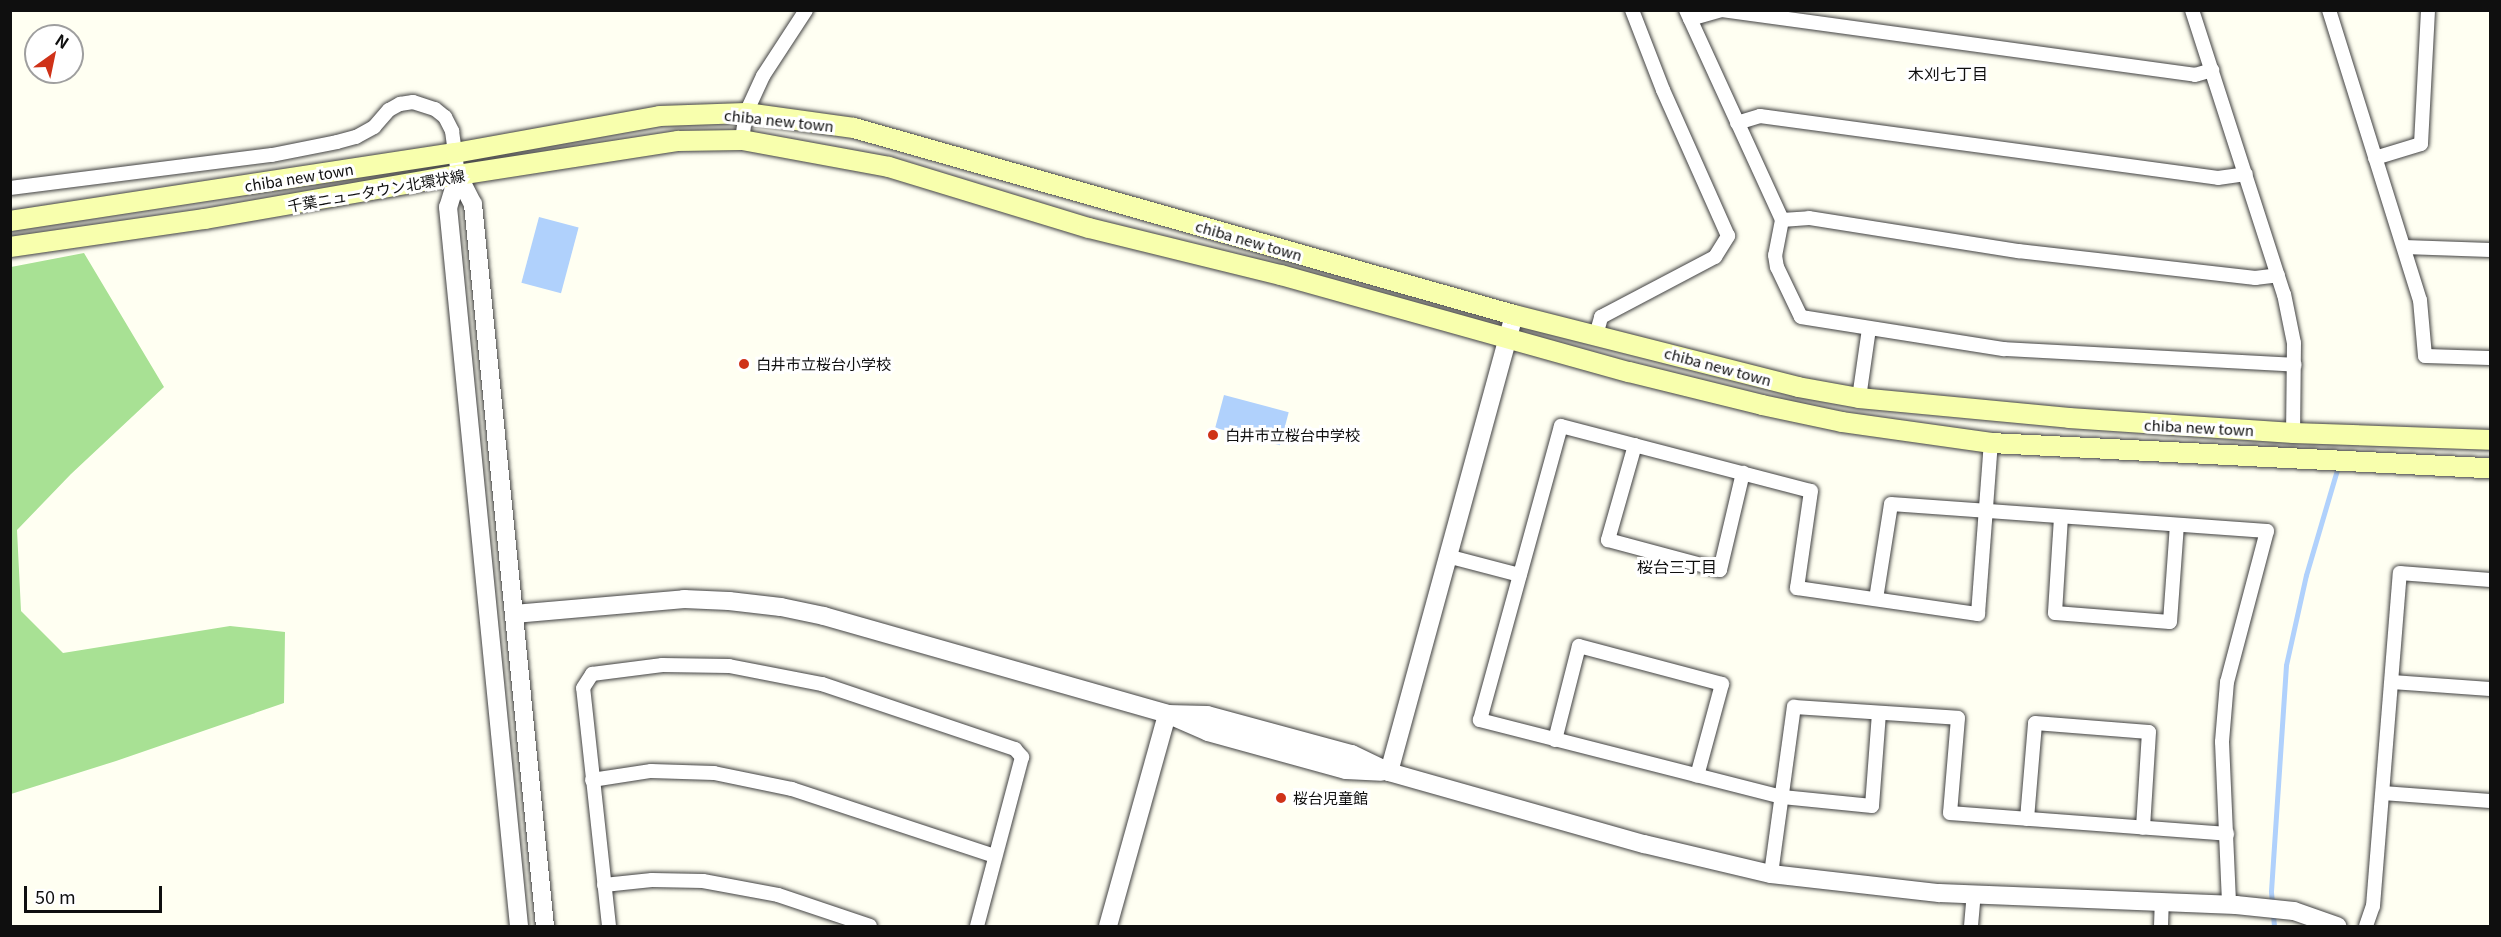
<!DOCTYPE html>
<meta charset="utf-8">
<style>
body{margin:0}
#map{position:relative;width:2501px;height:937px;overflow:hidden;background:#fffff2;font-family:Georgia,"Noto Sans JP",serif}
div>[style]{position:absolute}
.forest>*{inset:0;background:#a8e194}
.water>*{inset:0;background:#b0d1fc;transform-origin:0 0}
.stream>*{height:5px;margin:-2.5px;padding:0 2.5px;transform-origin:2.5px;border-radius:2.5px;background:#b0d1fc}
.roads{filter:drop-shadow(0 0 2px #424242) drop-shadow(0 0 2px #424242)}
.minor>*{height:14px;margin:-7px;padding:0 7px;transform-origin:7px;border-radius:7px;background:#fff}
.tertiary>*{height:18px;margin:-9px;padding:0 9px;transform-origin:9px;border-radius:9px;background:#fff}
.secondary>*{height:20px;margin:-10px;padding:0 10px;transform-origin:10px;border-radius:10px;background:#f8ffad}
.dots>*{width:16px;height:16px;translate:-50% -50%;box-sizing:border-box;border:3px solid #fff;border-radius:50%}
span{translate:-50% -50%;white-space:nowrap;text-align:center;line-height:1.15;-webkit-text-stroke:6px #fff;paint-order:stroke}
.street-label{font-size:15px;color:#0f0f0f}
.poi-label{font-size:15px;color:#0f0f0f}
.left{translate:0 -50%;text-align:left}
.neighbourhood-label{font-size:16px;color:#0f0f0f}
.frame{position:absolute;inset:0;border:12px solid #0f0f0f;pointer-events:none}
.north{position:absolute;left:24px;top:24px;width:60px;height:60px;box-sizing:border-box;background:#fff;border:2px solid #9f9f9f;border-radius:50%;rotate:33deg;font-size:16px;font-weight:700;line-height:24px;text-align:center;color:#0f0f0f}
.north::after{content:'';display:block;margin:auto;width:21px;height:27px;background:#cf3218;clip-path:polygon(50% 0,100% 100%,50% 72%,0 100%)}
.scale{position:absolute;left:24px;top:886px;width:138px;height:27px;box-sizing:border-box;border:3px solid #0f0f0f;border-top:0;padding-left:8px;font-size:18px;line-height:21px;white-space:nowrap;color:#0f0f0f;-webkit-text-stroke:4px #fff;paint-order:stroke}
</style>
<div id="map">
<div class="forest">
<div style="clip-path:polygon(84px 253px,164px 387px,71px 474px,17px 530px,21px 611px,63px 653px,230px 626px,285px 632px,284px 703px,116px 761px,11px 794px,11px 267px)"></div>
</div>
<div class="water">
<div style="left:539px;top:217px;width:41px;height:68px;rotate:15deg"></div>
<div style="left:1224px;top:395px;width:67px;height:34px;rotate:15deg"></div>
</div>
<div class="stream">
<div style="left:2274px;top:926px;width:35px;rotate:-95deg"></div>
<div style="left:2271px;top:891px;width:226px;rotate:-86.2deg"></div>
<div style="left:2286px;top:665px;width:92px;rotate:-77.5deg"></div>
<div style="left:2306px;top:575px;width:109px;rotate:-73.6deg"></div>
</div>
<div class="roads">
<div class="minor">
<div style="left:1686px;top:10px;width:231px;rotate:65.4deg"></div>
<div style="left:1782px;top:220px;width:36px;rotate:101deg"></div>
<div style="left:1775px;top:255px;width:12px;rotate:81deg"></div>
<div style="left:1777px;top:267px;width:55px;rotate:64.4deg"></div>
<div style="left:1801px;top:317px;width:206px;rotate:9deg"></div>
<div style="left:2004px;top:349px;width:291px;rotate:3.1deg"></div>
<div style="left:1722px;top:10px;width:477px;rotate:7.8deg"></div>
<div style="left:2195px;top:75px;width:18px;rotate:-16deg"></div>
<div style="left:2192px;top:10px;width:299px;rotate:72.1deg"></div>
<div style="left:2284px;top:294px;width:50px;rotate:78.5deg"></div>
<div style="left:2294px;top:343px;width:90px;rotate:90.6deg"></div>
<div style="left:2329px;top:10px;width:304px;rotate:72.6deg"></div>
<div style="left:2420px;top:300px;width:56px;rotate:84.9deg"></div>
<div style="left:2425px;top:356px;width:65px;rotate:1.8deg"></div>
<div style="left:1690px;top:19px;width:32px;rotate:-16deg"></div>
<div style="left:1737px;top:123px;width:24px;rotate:-17deg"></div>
<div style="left:1760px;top:116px;width:462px;rotate:7.7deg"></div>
<div style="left:2218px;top:178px;width:28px;rotate:-8deg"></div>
<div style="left:742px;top:140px;width:27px;rotate:-82deg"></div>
<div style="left:746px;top:113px;width:41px;rotate:-65.3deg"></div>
<div style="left:763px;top:76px;width:79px;rotate:-56.9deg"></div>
<div style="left:2375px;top:158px;width:48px;rotate:-16.9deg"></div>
<div style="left:2421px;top:144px;width:134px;rotate:-87deg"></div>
<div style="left:10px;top:188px;width:264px;rotate:-7.2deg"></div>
<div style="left:272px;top:155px;width:66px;rotate:-11.3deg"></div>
<div style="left:337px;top:142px;width:20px;rotate:-15deg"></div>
<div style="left:356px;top:137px;width:21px;rotate:-29deg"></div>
<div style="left:374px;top:127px;width:23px;rotate:-49deg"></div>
<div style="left:389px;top:110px;width:13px;rotate:-29deg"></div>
<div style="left:400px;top:104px;width:13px;rotate:-9deg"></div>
<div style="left:413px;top:102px;width:23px;rotate:18deg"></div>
<div style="left:435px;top:109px;width:13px;rotate:39deg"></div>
<div style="left:445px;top:117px;width:16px;rotate:63deg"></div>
<div style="left:452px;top:131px;width:44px;rotate:82.2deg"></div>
<div style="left:1782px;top:220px;width:27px;rotate:-4deg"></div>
<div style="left:1809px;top:218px;width:212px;rotate:9deg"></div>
<div style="left:2018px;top:251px;width:239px;rotate:6.5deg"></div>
<div style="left:2255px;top:278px;width:23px;rotate:-7deg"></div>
<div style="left:2404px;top:247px;width:86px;rotate:2deg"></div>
<div style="left:1596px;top:335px;width:19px;rotate:-74deg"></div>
<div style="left:1601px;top:317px;width:129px;rotate:-27.8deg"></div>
<div style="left:1715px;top:257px;width:25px;rotate:-58deg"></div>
<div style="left:1728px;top:236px;width:160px;rotate:-114deg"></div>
<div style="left:1663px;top:90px;width:86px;rotate:-111.2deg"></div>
<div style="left:1859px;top:398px;width:70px;rotate:-81.8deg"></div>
<div style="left:1635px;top:445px;width:99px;rotate:105.9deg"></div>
<div style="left:1608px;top:540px;width:116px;rotate:15deg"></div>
<div style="left:1720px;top:570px;width:100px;rotate:-76.7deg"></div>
<div style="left:2061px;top:517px;width:96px;rotate:93.6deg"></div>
<div style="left:2055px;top:613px;width:115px;rotate:4.5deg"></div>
<div style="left:2170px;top:622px;width:97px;rotate:-85.9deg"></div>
<div style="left:1447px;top:556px;width:75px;rotate:14.6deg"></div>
<div style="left:1876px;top:599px;width:96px;rotate:-81deg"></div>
<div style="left:1891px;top:504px;width:377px;rotate:4.1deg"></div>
<div style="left:2267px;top:531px;width:156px;rotate:104.8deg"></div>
<div style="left:2227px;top:682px;width:60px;rotate:94.8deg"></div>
<div style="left:2222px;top:742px;width:162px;rotate:87.5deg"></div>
<div style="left:2392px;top:682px;width:98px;rotate:4.1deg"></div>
<div style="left:1879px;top:713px;width:93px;rotate:94.3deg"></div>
<div style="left:1872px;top:806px;width:90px;rotate:-174.3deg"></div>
<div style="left:1782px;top:797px;width:312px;rotate:-165.7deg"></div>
<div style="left:1480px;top:720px;width:305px;rotate:-74.6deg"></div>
<div style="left:1561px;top:426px;width:258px;rotate:14.6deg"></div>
<div style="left:1811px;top:491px;width:98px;rotate:98.2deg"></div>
<div style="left:1797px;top:588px;width:183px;rotate:8.2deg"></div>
<div style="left:1978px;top:614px;width:171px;rotate:-85.7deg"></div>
<div style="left:1555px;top:740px;width:97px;rotate:-75.7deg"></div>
<div style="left:1579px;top:646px;width:148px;rotate:14.9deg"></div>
<div style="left:1722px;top:684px;width:95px;rotate:105.2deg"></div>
<div style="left:592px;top:780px;width:60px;rotate:-8.7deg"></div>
<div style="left:651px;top:771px;width:63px;rotate:1.8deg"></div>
<div style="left:714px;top:773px;width:80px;rotate:11.6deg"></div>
<div style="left:792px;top:789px;width:214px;rotate:18.3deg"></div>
<div style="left:2383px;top:793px;width:107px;rotate:4.3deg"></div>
<div style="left:2027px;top:819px;width:96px;rotate:-85.2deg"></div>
<div style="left:2035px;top:723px;width:114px;rotate:4.5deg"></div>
<div style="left:2149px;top:732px;width:96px;rotate:93.6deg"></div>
<div style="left:1771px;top:874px;width:169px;rotate:-82.2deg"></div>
<div style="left:1794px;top:707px;width:164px;rotate:3.8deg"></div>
<div style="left:1958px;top:718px;width:95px;rotate:94.8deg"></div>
<div style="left:1950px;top:813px;width:278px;rotate:4.3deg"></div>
<div style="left:604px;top:885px;width:48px;rotate:-5.9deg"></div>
<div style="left:652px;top:880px;width:51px;rotate:1.1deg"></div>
<div style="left:703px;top:881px;width:76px;rotate:10.6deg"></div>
<div style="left:778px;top:895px;width:97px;rotate:18.6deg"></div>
<div style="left:609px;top:926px;width:239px;rotate:-96.2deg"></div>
<div style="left:583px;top:688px;width:17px;rotate:-57deg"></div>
<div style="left:592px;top:674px;width:71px;rotate:-7.3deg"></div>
<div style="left:662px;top:665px;width:67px;rotate:0.9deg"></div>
<div style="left:729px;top:666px;width:95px;rotate:11deg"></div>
<div style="left:822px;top:684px;width:204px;rotate:18.6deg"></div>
<div style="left:1015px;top:749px;width:11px;rotate:49deg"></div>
<div style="left:1022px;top:757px;width:175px;rotate:104.9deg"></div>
<div style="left:1971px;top:926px;width:32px;rotate:-85deg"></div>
<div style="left:2161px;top:926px;width:25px;rotate:-88deg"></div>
<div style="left:2366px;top:926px;width:21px;rotate:-71deg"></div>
<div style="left:2373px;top:906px;width:334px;rotate:-85.4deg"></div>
<div style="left:2400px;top:573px;width:90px;rotate:4.4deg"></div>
</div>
<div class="tertiary">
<div style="left:458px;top:175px;width:33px;rotate:63deg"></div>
<div style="left:473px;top:204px;width:726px;rotate:84.31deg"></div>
<div style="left:458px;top:175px;width:34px;rotate:107deg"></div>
<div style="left:448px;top:207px;width:722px;rotate:84.36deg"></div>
<div style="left:514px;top:614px;width:171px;rotate:-5deg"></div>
<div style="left:684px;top:599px;width:45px;rotate:2.5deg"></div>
<div style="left:729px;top:601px;width:52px;rotate:6.6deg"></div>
<div style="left:781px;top:607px;width:44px;rotate:11.8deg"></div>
<div style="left:824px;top:616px;width:357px;rotate:15.9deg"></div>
<div style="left:1167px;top:714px;width:45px;rotate:23.7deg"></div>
<div style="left:1208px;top:732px;width:143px;rotate:15.4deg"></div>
<div style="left:1346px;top:770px;width:35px;rotate:3deg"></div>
<div style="left:1167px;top:714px;width:40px;rotate:1.4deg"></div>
<div style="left:1207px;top:715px;width:150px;rotate:15.1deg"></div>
<div style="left:1352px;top:754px;width:41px;rotate:25.9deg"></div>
<div style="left:1389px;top:772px;width:265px;rotate:15.8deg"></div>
<div style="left:1644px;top:844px;width:130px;rotate:13.3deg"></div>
<div style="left:1771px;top:874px;width:169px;rotate:6.5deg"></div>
<div style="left:1939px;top:893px;width:297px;rotate:2.3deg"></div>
<div style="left:2236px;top:905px;width:58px;rotate:5.9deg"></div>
<div style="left:2294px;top:911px;width:46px;rotate:19.2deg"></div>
<div style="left:1389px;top:772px;width:474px;rotate:-74.7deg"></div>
<div style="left:1108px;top:926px;width:220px;rotate:-74.4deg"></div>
</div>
<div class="secondary">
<div style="left:10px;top:221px;width:450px;rotate:-8.7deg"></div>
<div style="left:455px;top:153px;width:208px;rotate:-10.2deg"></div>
<div style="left:660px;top:116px;width:86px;rotate:-2deg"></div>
<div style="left:746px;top:113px;width:109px;rotate:7.9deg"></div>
<div style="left:854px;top:128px;width:686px;rotate:15.82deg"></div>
<div style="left:1514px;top:315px;width:293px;rotate:14.2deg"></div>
<div style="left:1798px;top:387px;width:62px;rotate:10.2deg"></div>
<div style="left:1859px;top:398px;width:211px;rotate:5.4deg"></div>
<div style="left:2069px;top:418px;width:225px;rotate:3.8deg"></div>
<div style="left:2293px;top:433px;width:197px;rotate:2deg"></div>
<div style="left:10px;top:247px;width:197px;rotate:-8.2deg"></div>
<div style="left:205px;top:219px;width:257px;rotate:-9.9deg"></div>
<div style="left:458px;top:175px;width:223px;rotate:-8.8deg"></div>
<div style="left:678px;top:141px;width:64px;rotate:-0.9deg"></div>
<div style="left:742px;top:140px;width:149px;rotate:10.4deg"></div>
<div style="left:889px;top:167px;width:209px;rotate:17deg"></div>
<div style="left:1089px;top:228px;width:198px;rotate:13.8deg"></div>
<div style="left:1281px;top:275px;width:361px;rotate:15.6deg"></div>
<div style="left:1629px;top:372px;width:137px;rotate:13.9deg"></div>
<div style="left:1762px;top:405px;width:82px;rotate:12deg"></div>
<div style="left:1842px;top:422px;width:150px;rotate:8deg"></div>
<div style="left:1991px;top:443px;width:500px;rotate:2.9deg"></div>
</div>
</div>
<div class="dots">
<div style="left:744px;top:364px;background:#cf3218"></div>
<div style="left:1213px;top:435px;background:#cf3218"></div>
<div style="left:1281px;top:798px;background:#cf3218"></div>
</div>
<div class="street-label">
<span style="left:779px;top:120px;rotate:6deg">chiba new town</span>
<span style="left:299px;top:177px;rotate:-9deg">chiba new town</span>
<span style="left:376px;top:190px;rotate:-10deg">千葉ニュータウン北環状線</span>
<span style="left:1249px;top:240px;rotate:16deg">chiba new town</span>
<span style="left:1718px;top:366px;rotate:15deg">chiba new town</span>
<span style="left:2199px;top:427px;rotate:3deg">chiba new town</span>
</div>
<div class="poi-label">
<span class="left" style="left:756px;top:364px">白井市立桜台小学校</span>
<span class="left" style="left:1225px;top:435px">白井市立桜台中学校</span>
<span class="left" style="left:1293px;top:798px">桜台児童館</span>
</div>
<div class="neighbourhood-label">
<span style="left:1948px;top:73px">木刈七丁目</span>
<span style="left:1677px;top:566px">桜台三丁目</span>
</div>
<div class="frame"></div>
<div class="north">N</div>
<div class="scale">50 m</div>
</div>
